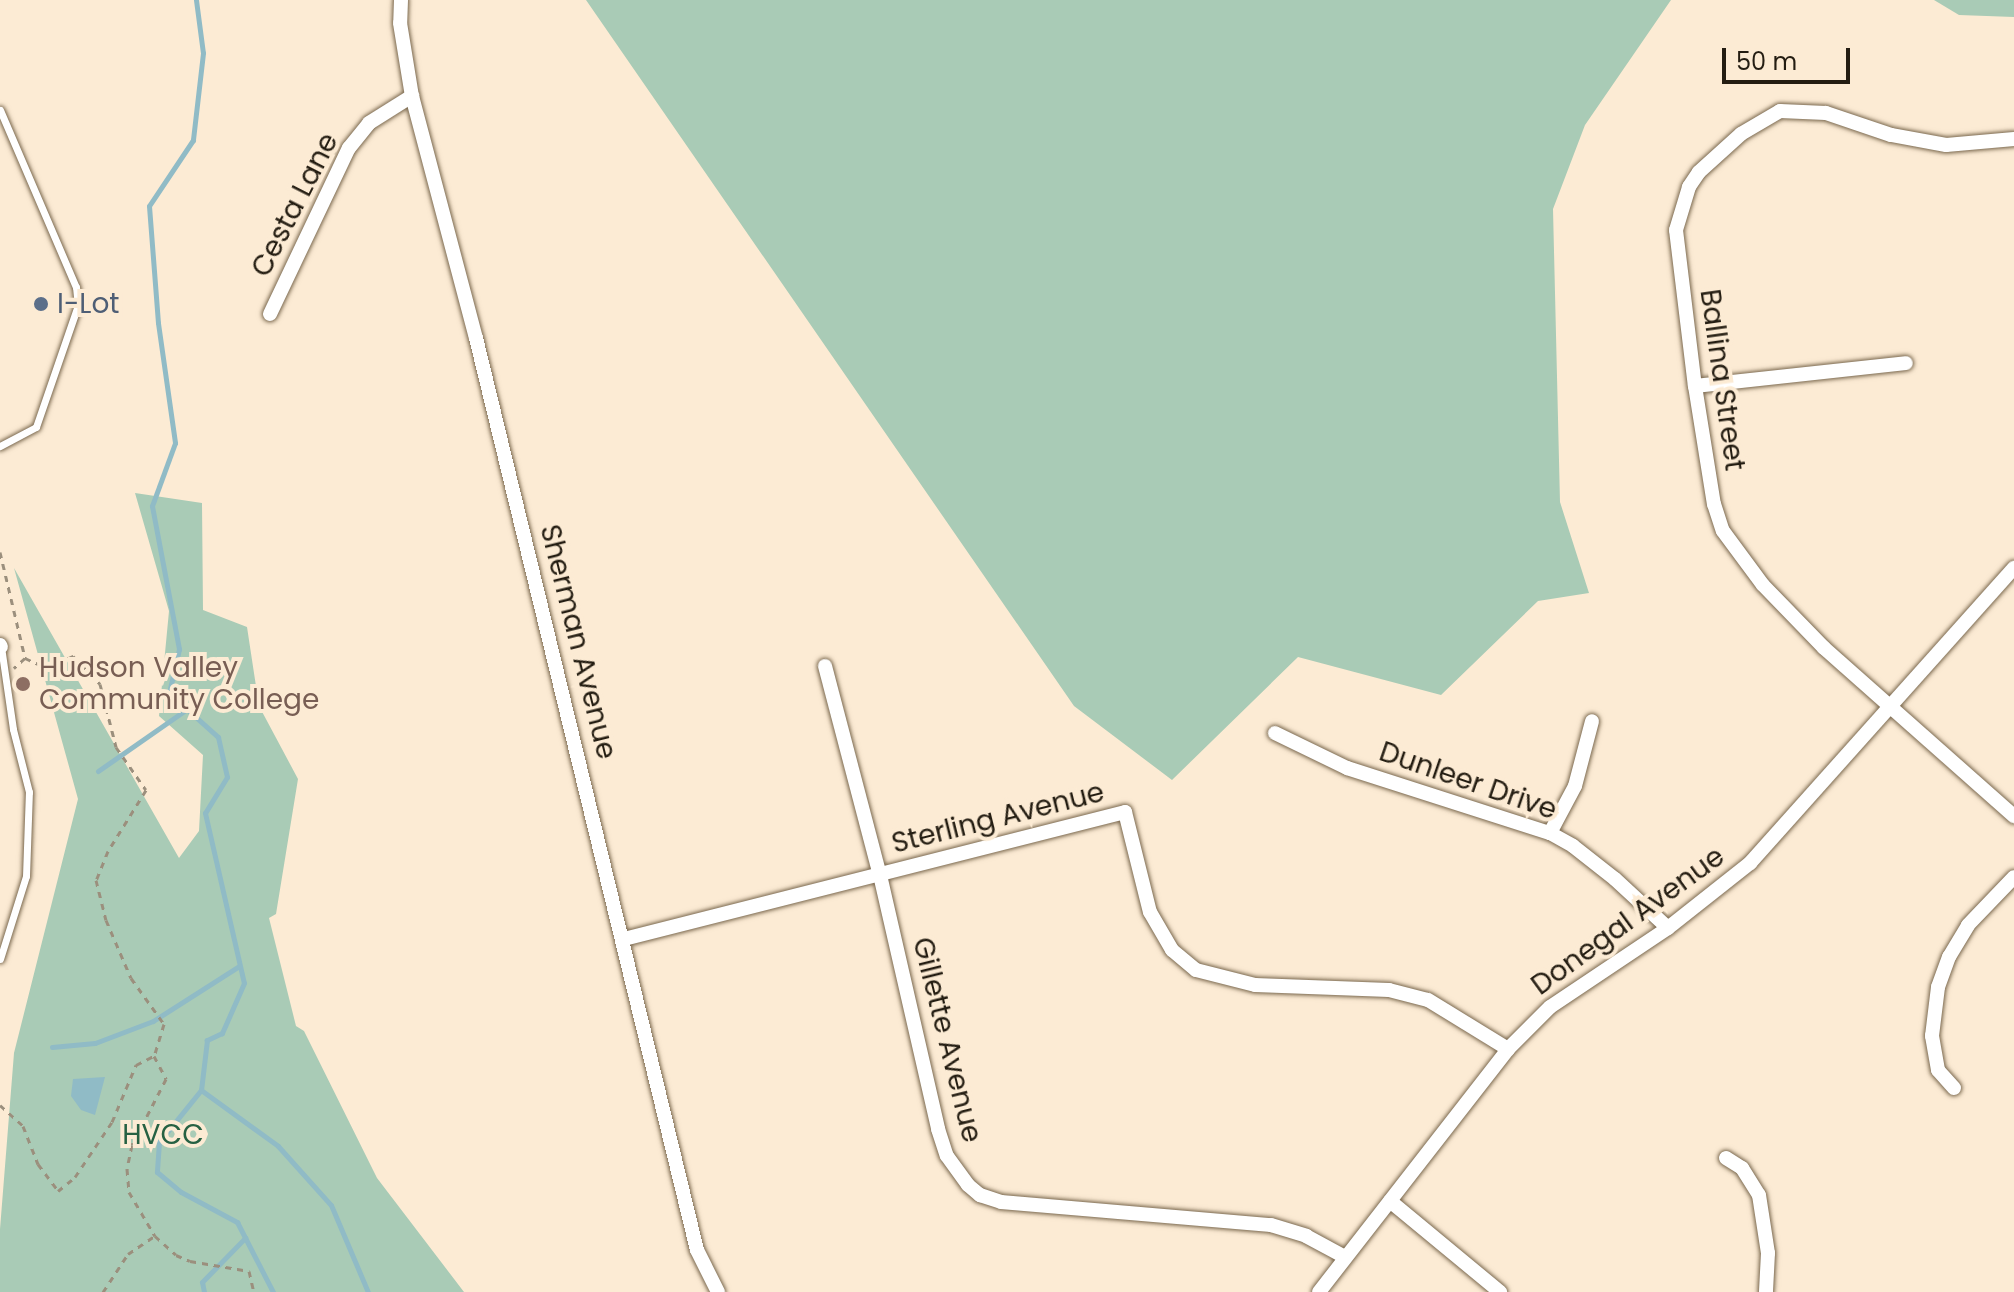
<!DOCTYPE html>
<style>
body{margin:0}
#map{position:relative;width:2014px;height:1292px;overflow:hidden;background:#fcebd4;font-family:Poppins,sans-serif}
div>[style]{position:absolute}
.green>*{inset:0;background:#a9cbb6}
.water>*{inset:0;background:#90bbc6}
.stream>*{height:5px;margin:-2.5px;padding:0 2.5px;transform-origin:2.5px;border-radius:2.5px;background:#90bbc6}
.path>*{height:3px;margin-top:-1.5px;transform-origin:0;background:repeating-linear-gradient(90deg,#9b8f7d 0 6px,transparent 0 12px)}
.roads{filter:drop-shadow(0 0 2px #7a684e) drop-shadow(0 0 2px #7a684e)}
.lane>*{height:7px;margin:-3.5px;padding:0 3.5px;transform-origin:3.5px;border-radius:3.5px;background:#fff}
.street>*{height:14px;margin:-7px;padding:0 7px;transform-origin:7px;border-radius:7px;background:#fff}
.dots>*{width:22px;height:22px;translate:-50% -50%;box-sizing:border-box;border:4px solid #fcebd4;border-radius:50%}
span{translate:-50% -50%;white-space:nowrap;text-align:center;line-height:1.15;-webkit-text-stroke:8px #fcebd4;paint-order:stroke}
.street-label{font-size:28px;color:#241d12}
.service-label{font-size:28px;color:#4e5e75}
.left{translate:0 -50%;text-align:left}
.education-label{font-size:28px;color:#785e54}
.park-label{font-size:28px;color:#276143}
.scale{position:absolute;left:1722px;top:48px;width:128px;height:36px;box-sizing:border-box;border:4px solid #241d12;border-top:0;padding-left:10px;font-size:24px;line-height:28px;white-space:nowrap;color:#241d12;-webkit-text-stroke:6px #fcebd4;paint-order:stroke}
</style>
<div id="map">
<div class="green">
<div style="clip-path:polygon(586px 0,1671px 0,1585px 125px,1553px 209px,1560px 502px,1589px 593px,1538px 601px,1441px 695px,1298px 657px,1172px 780px,1074px 706px)"></div>
<div style="clip-path:polygon(1934px 0,2014px 0,2014px 17px,1959px 15px)"></div>
<div style="clip-path:polygon(135px 493px,202px 503px,203px 610px,247px 627px,259px 706px,298px 779px,276px 914px,269px 918px,296px 1026px,304px 1031px,377px 1178px,464px 1292px,0 1292px,0 1229px,14px 1053px,78px 799px,14px 568px,179px 858px,199px 831px,203px 755px,159px 716px,169px 611px)"></div>
</div>
<div class="water">
<div style="clip-path:polygon(105px 1077px,95px 1115px,81px 1110px,71px 1096px,73px 1079px)"></div>
</div>
<div class="stream">
<div style="left:196px;top:0;width:53px;rotate:82.5deg"></div>
<div style="left:203px;top:53px;width:88px;rotate:96.6deg"></div>
<div style="left:193px;top:140px;width:79px;rotate:123.7deg"></div>
<div style="left:149px;top:206px;width:117px;rotate:85.6deg"></div>
<div style="left:158px;top:323px;width:121px;rotate:81.9deg"></div>
<div style="left:175px;top:443px;width:67px;rotate:110.1deg"></div>
<div style="left:152px;top:506px;width:146px;rotate:79.3deg"></div>
<div style="left:179px;top:649px;width:45px;rotate:102.8deg"></div>
<div style="left:169px;top:693px;width:66px;rotate:41.9deg"></div>
<div style="left:218px;top:737px;width:41px;rotate:77.3deg"></div>
<div style="left:227px;top:777px;width:42px;rotate:121.4deg"></div>
<div style="left:205px;top:813px;width:174px;rotate:77.1deg"></div>
<div style="left:244px;top:983px;width:55px;rotate:113.7deg"></div>
<div style="left:222px;top:1033px;width:17px;rotate:155deg"></div>
<div style="left:207px;top:1040px;width:50px;rotate:96.8deg"></div>
<div style="left:201px;top:1090px;width:67px;rotate:128.9deg"></div>
<div style="left:159px;top:1142px;width:30px;rotate:94deg"></div>
<div style="left:157px;top:1172px;width:31px;rotate:40deg"></div>
<div style="left:181px;top:1192px;width:64px;rotate:28.2deg"></div>
<div style="left:237px;top:1222px;width:79px;rotate:62.8deg"></div>
<div style="left:98px;top:771px;width:108px;rotate:-34.9deg"></div>
<div style="left:52px;top:1047px;width:43px;rotate:-5.3deg"></div>
<div style="left:95px;top:1043px;width:62px;rotate:-20.8deg"></div>
<div style="left:153px;top:1021px;width:102px;rotate:-32.6deg"></div>
<div style="left:201px;top:1090px;width:95px;rotate:36deg"></div>
<div style="left:278px;top:1146px;width:79px;rotate:48.1deg"></div>
<div style="left:331px;top:1205px;width:95px;rotate:67deg"></div>
<div style="left:204px;top:1292px;width:10px;rotate:-101deg"></div>
<div style="left:202px;top:1282px;width:62px;rotate:-45.7deg"></div>
</div>
<div class="path">
<div style="left:0;top:552px;width:109px;rotate:76.7deg"></div>
<div style="left:25px;top:658px;width:15px;rotate:138deg"></div>
<div style="left:25px;top:658px;width:23px;rotate:25deg"></div>
<div style="left:46px;top:668px;width:30px;rotate:-24deg"></div>
<div style="left:73px;top:656px;width:39px;rotate:46deg"></div>
<div style="left:100px;top:684px;width:65px;rotate:75.7deg"></div>
<div style="left:116px;top:747px;width:52px;rotate:55.1deg"></div>
<div style="left:146px;top:790px;width:72px;rotate:121.9deg"></div>
<div style="left:108px;top:851px;width:31px;rotate:112deg"></div>
<div style="left:96px;top:880px;width:41px;rotate:76deg"></div>
<div style="left:106px;top:920px;width:63px;rotate:66.7deg"></div>
<div style="left:131px;top:978px;width:57px;rotate:54.3deg"></div>
<div style="left:164px;top:1024px;width:34px;rotate:107deg"></div>
<div style="left:154px;top:1056px;width:26px;rotate:62deg"></div>
<div style="left:166px;top:1079px;width:74px;rotate:117.3deg"></div>
<div style="left:132px;top:1145px;width:25px;rotate:102deg"></div>
<div style="left:127px;top:1169px;width:23px;rotate:85deg"></div>
<div style="left:129px;top:1192px;width:51px;rotate:59.4deg"></div>
<div style="left:0;top:1105px;width:31px;rotate:42deg"></div>
<div style="left:23px;top:1126px;width:41px;rotate:68.5deg"></div>
<div style="left:38px;top:1164px;width:34px;rotate:53deg"></div>
<div style="left:58px;top:1191px;width:22px;rotate:-39deg"></div>
<div style="left:75px;top:1177px;width:66px;rotate:-56.1deg"></div>
<div style="left:112px;top:1122px;width:62px;rotate:-67.2deg"></div>
<div style="left:136px;top:1065px;width:20px;rotate:-27deg"></div>
<div style="left:103px;top:1292px;width:45px;rotate:-56.7deg"></div>
<div style="left:128px;top:1254px;width:32px;rotate:-34deg"></div>
<div style="left:155px;top:1236px;width:28px;rotate:42deg"></div>
<div style="left:176px;top:1255px;width:15px;rotate:23deg"></div>
<div style="left:190px;top:1261px;width:60px;rotate:9.6deg"></div>
<div style="left:249px;top:1271px;width:22px;rotate:77deg"></div>
</div>
<div class="roads">
<div class="lane">
<div style="left:0;top:110px;width:193px;rotate:66.8deg"></div>
<div style="left:76px;top:287px;width:18px;rotate:84deg"></div>
<div style="left:78px;top:305px;width:129px;rotate:109deg"></div>
<div style="left:36px;top:427px;width:41px;rotate:152.2deg"></div>
<div style="left:0;top:959px;width:87px;rotate:-72.6deg"></div>
<div style="left:26px;top:876px;width:84px;rotate:-88deg"></div>
<div style="left:29px;top:792px;width:65px;rotate:-104.3deg"></div>
<div style="left:13px;top:729px;width:83px;rotate:-98.3deg"></div>
</div>
<div class="street">
<div style="left:401px;top:0;width:23px;rotate:92deg"></div>
<div style="left:400px;top:23px;width:74px;rotate:80.7deg"></div>
<div style="left:412px;top:96px;width:250px;rotate:75.2deg"></div>
<div style="left:476px;top:338px;width:938px;rotate:76.38deg"></div>
<div style="left:697px;top:1250px;width:47px;rotate:63.4deg"></div>
<div style="left:2014px;top:139px;width:68px;rotate:175deg"></div>
<div style="left:1946px;top:145px;width:56px;rotate:-169.7deg"></div>
<div style="left:1891px;top:135px;width:69px;rotate:-161.3deg"></div>
<div style="left:1826px;top:113px;width:46px;rotate:-177.5deg"></div>
<div style="left:1780px;top:111px;width:45px;rotate:149.5deg"></div>
<div style="left:1741px;top:134px;width:57px;rotate:137.9deg"></div>
<div style="left:1699px;top:172px;width:18px;rotate:124deg"></div>
<div style="left:1689px;top:187px;width:45px;rotate:106.8deg"></div>
<div style="left:1676px;top:230px;width:157px;rotate:83.1deg"></div>
<div style="left:1695px;top:386px;width:120px;rotate:80.9deg"></div>
<div style="left:1714px;top:504px;width:28px;rotate:72deg"></div>
<div style="left:1723px;top:531px;width:67px;rotate:53.5deg"></div>
<div style="left:1763px;top:585px;width:88px;rotate:45.9deg"></div>
<div style="left:1824px;top:648px;width:254px;rotate:41.5deg"></div>
<div style="left:270px;top:314px;width:184px;rotate:-64.6deg"></div>
<div style="left:349px;top:148px;width:32px;rotate:-51deg"></div>
<div style="left:369px;top:123px;width:51px;rotate:-32.1deg"></div>
<div style="left:1695px;top:386px;width:212px;rotate:-6.2deg"></div>
<div style="left:0;top:645px;width:2px;rotate:63deg"></div>
<div style="left:825px;top:666px;width:216px;rotate:75.3deg"></div>
<div style="left:880px;top:875px;width:261px;rotate:77.1deg"></div>
<div style="left:938px;top:1129px;width:28px;rotate:72deg"></div>
<div style="left:947px;top:1156px;width:36px;rotate:54deg"></div>
<div style="left:968px;top:1185px;width:16px;rotate:40deg"></div>
<div style="left:980px;top:1195px;width:22px;rotate:18deg"></div>
<div style="left:1001px;top:1202px;width:271px;rotate:4.9deg"></div>
<div style="left:1271px;top:1225px;width:37px;rotate:17deg"></div>
<div style="left:1306px;top:1236px;width:44px;rotate:28.3deg"></div>
<div style="left:1275px;top:733px;width:80px;rotate:25.9deg"></div>
<div style="left:1347px;top:768px;width:213px;rotate:17.8deg"></div>
<div style="left:1550px;top:833px;width:26px;rotate:29deg"></div>
<div style="left:1573px;top:846px;width:53px;rotate:38.2deg"></div>
<div style="left:1615px;top:879px;width:72px;rotate:42.8deg"></div>
<div style="left:1550px;top:833px;width:53px;rotate:-62deg"></div>
<div style="left:1575px;top:786px;width:67px;rotate:-75.3deg"></div>
<div style="left:624px;top:939px;width:517px;rotate:-14.22deg"></div>
<div style="left:1125px;top:812px;width:103px;rotate:76deg"></div>
<div style="left:1150px;top:912px;width:44px;rotate:59.9deg"></div>
<div style="left:1172px;top:950px;width:31px;rotate:40deg"></div>
<div style="left:1196px;top:970px;width:61px;rotate:14.3deg"></div>
<div style="left:1255px;top:985px;width:134px;rotate:2.1deg"></div>
<div style="left:1389px;top:990px;width:40px;rotate:14.4deg"></div>
<div style="left:1428px;top:1000px;width:94px;rotate:31.5deg"></div>
<div style="left:1954px;top:1088px;width:24px;rotate:-132deg"></div>
<div style="left:1938px;top:1070px;width:35px;rotate:-100deg"></div>
<div style="left:1932px;top:1036px;width:49px;rotate:-83deg"></div>
<div style="left:1938px;top:987px;width:32px;rotate:-70deg"></div>
<div style="left:1949px;top:957px;width:37px;rotate:-59deg"></div>
<div style="left:1968px;top:925px;width:66px;rotate:-46.2deg"></div>
<div style="left:1726px;top:1158px;width:19px;rotate:32deg"></div>
<div style="left:1742px;top:1168px;width:32px;rotate:58deg"></div>
<div style="left:1759px;top:1195px;width:59px;rotate:81.2deg"></div>
<div style="left:1768px;top:1253px;width:39px;rotate:93deg"></div>
<div style="left:1390px;top:1201px;width:143px;rotate:39.6deg"></div>
<div style="left:1319px;top:1292px;width:308px;rotate:-52.1deg"></div>
<div style="left:1508px;top:1049px;width:59px;rotate:-45deg"></div>
<div style="left:1550px;top:1007px;width:142px;rotate:-33.8deg"></div>
<div style="left:1668px;top:928px;width:105px;rotate:-38.4deg"></div>
<div style="left:1750px;top:863px;width:396px;rotate:-48.2deg"></div>
</div>
</div>
<div class="dots">
<div style="left:41px;top:304px;background:#5c6f8a"></div>
<div style="left:23px;top:684px;background:#8d6e63"></div>
</div>
<div class="street-label">
<span style="left:295px;top:205px;rotate:-63deg">Cesta Lane</span>
<span style="left:1722px;top:380px;rotate:82deg">Ballina Street</span>
<span style="left:578px;top:642px;rotate:76deg">Sherman Avenue</span>
<span style="left:1468px;top:781px;rotate:19deg">Dunleer Drive</span>
<span style="left:998px;top:818px;rotate:-14deg">Sterling Avenue</span>
<span style="left:1628px;top:921px;rotate:-36deg">Donegal Avenue</span>
<span style="left:947px;top:1040px;rotate:76deg">Gillette Avenue</span>
</div>
<div class="service-label">
<span class="left" style="left:57px;top:304px">I-Lot</span>
</div>
<div class="education-label">
<span class="left" style="left:39px;top:684px">Hudson Valley<br>Community College</span>
</div>
<div class="park-label">
<span style="left:163px;top:1135px">HVCC</span>
</div>
<div class="scale">50 m</div>
</div>
